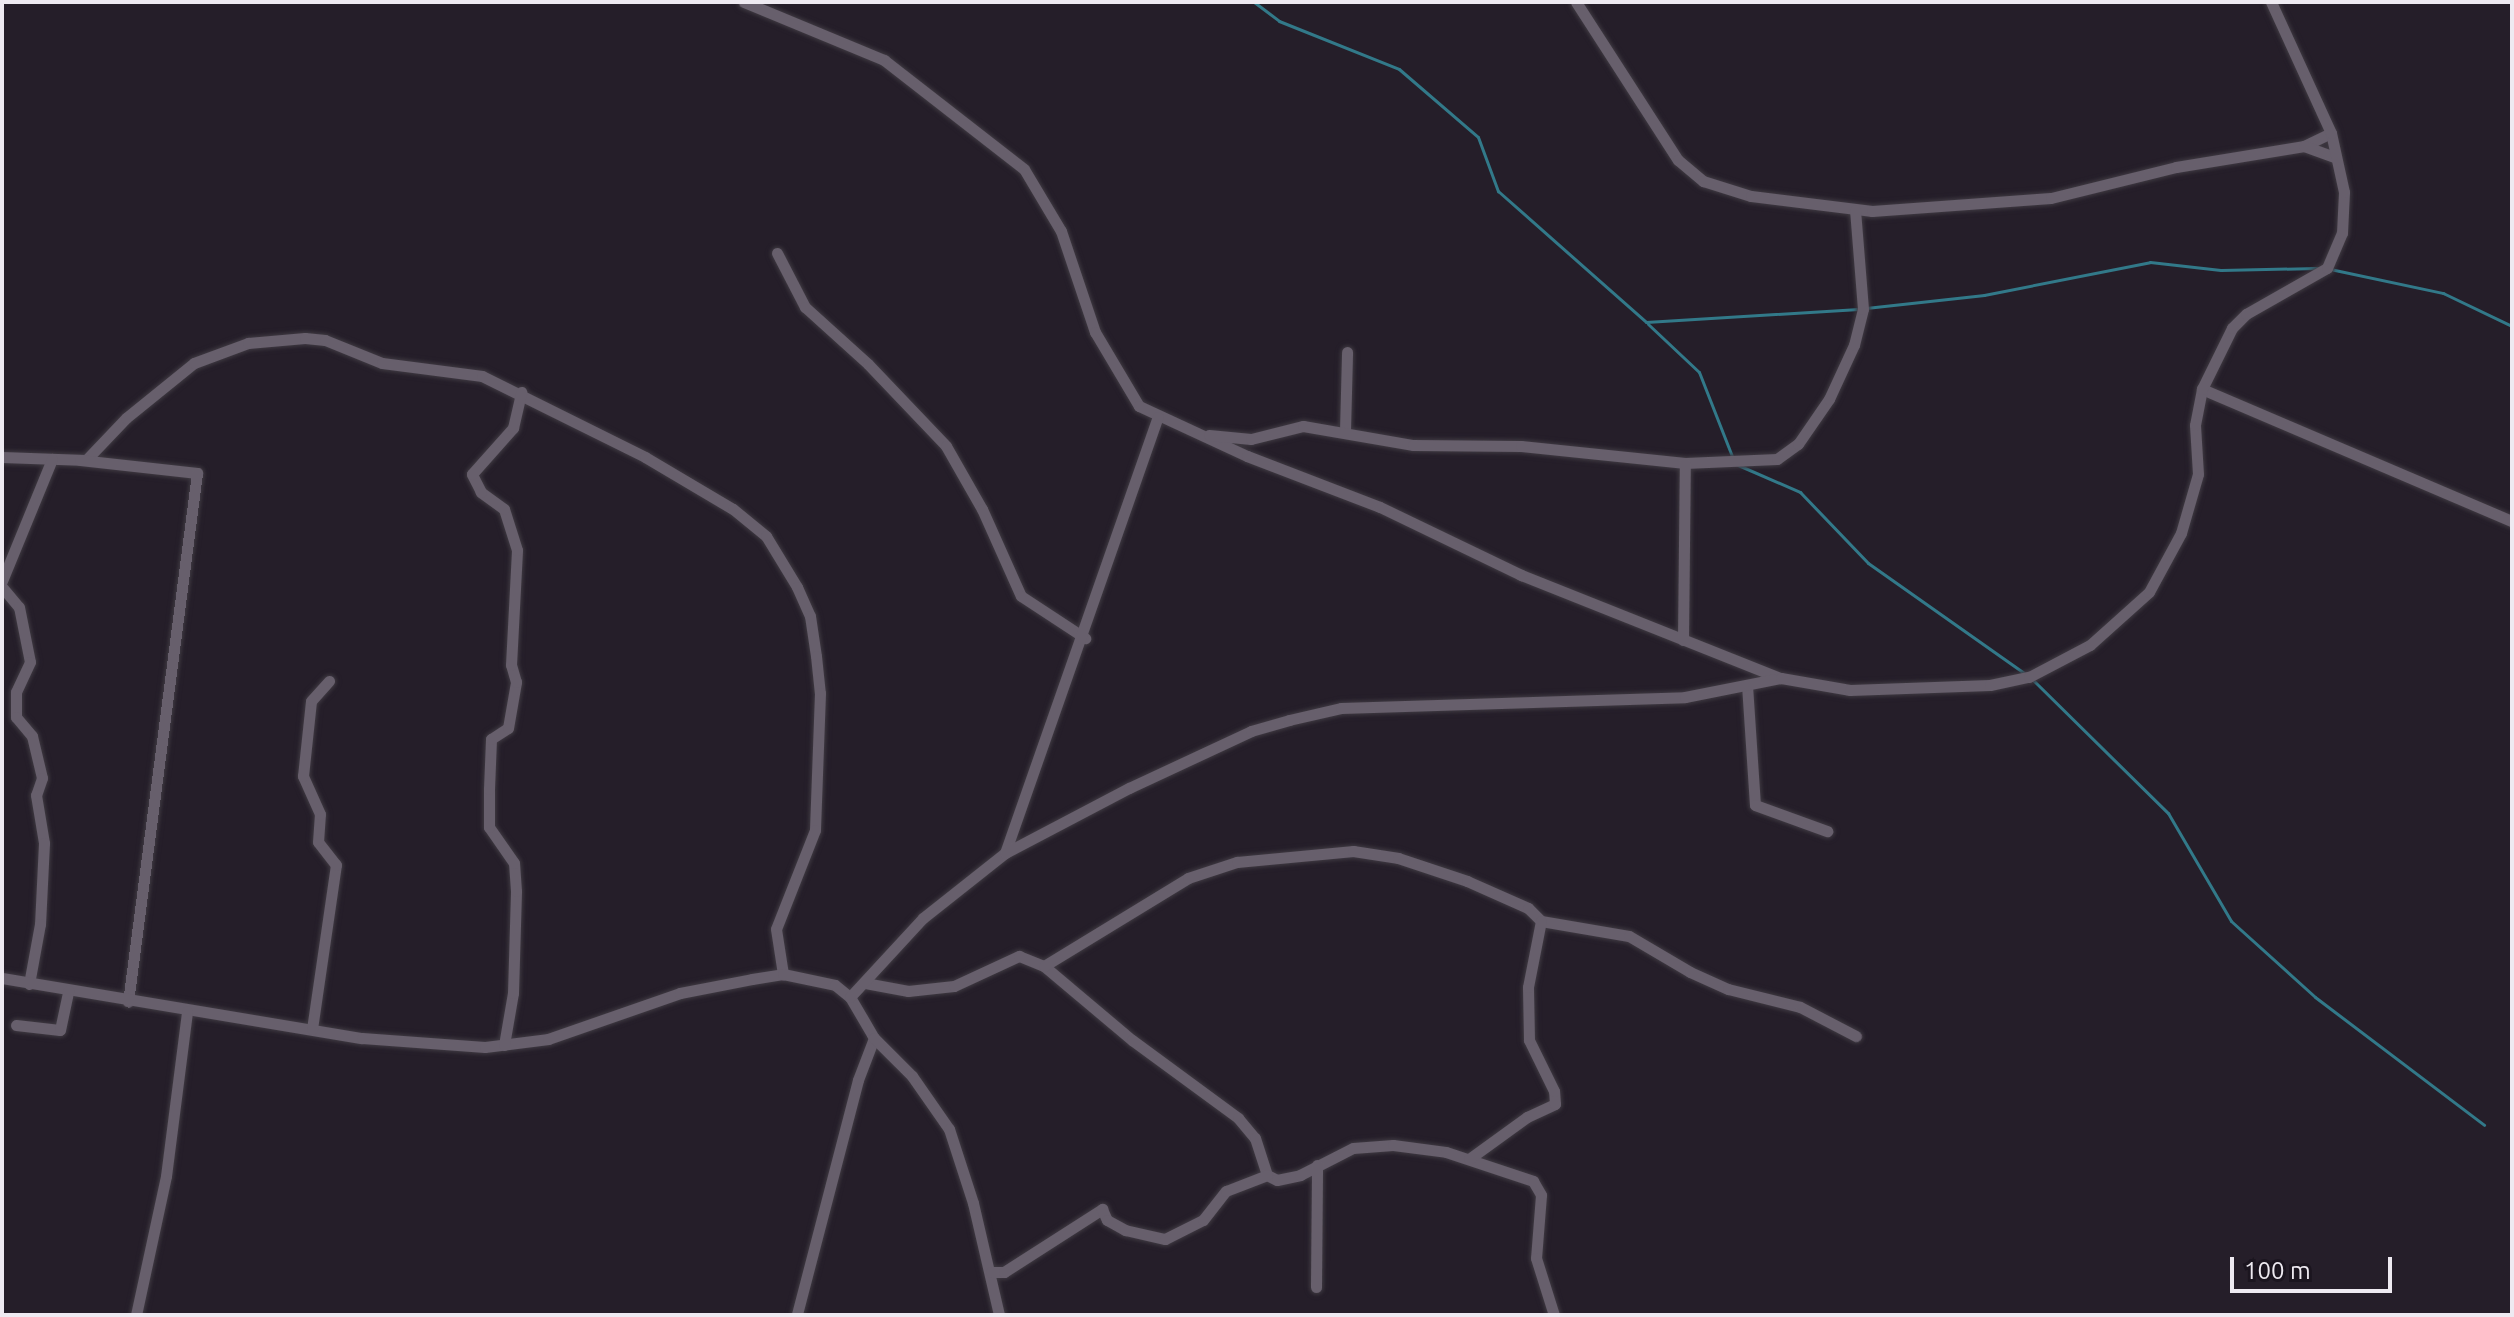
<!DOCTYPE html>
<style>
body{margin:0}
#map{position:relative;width:2514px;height:1317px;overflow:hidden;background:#251e29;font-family:Ubuntu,sans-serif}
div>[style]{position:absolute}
.stream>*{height:3px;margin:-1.5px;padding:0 1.5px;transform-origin:1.5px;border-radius:1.5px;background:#327989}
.roads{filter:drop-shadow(0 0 2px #3f3a42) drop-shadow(0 0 2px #3f3a42)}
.minor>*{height:11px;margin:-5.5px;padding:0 5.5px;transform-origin:5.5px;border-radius:5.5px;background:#675f6c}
span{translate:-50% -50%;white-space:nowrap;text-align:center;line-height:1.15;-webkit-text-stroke:6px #1b151f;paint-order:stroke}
.frame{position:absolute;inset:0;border:4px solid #eeeaf1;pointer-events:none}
.scale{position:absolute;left:2230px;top:1257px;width:162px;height:36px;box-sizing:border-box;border:4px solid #eeeaf1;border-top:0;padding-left:10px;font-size:24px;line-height:28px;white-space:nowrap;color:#eeeaf1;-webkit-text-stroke:6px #1b151f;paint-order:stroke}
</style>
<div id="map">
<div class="stream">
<div style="left:1254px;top:2px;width:31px;rotate:37deg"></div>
<div style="left:1279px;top:21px;width:129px;rotate:21.8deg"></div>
<div style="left:1399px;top:69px;width:104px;rotate:40.7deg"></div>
<div style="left:1478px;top:137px;width:58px;rotate:69.7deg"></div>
<div style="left:1498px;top:191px;width:198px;rotate:41.5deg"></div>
<div style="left:1646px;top:322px;width:213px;rotate:-3.5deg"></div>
<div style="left:2330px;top:269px;width:116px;rotate:12deg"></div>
<div style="left:2443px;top:293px;width:76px;rotate:25.6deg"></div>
<div style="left:1866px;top:308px;width:119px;rotate:-6.3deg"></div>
<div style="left:1984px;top:295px;width:169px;rotate:-11.2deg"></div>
<div style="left:2150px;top:262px;width:71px;rotate:6.4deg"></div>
<div style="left:2221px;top:270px;width:97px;rotate:-1.2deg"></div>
<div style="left:1648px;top:324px;width:70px;rotate:43.3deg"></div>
<div style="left:1699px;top:372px;width:90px;rotate:68.6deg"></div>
<div style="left:1738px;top:465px;width:68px;rotate:23.5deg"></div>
<div style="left:1800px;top:492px;width:98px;rotate:46.2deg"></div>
<div style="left:1868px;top:563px;width:191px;rotate:35.2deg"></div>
<div style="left:2033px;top:680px;width:190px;rotate:44.6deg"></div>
<div style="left:2168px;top:813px;width:125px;rotate:59.7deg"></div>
<div style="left:2231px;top:921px;width:113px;rotate:42.1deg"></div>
<div style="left:2315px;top:997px;width:212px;rotate:37.1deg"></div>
</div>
<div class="roads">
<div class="minor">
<div style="left:744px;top:2px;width:152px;rotate:22.5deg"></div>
<div style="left:884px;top:60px;width:177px;rotate:37.9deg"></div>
<div style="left:1024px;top:169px;width:72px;rotate:59.2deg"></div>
<div style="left:1061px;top:231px;width:107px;rotate:71.4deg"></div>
<div style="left:1095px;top:332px;width:86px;rotate:59.3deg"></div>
<div style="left:1139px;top:406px;width:119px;rotate:24.8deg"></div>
<div style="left:1247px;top:456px;width:142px;rotate:21deg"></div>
<div style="left:1380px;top:507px;width:157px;rotate:25.7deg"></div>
<div style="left:1521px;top:575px;width:279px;rotate:21.7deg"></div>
<div style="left:1576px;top:2px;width:188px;rotate:57.2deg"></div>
<div style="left:1678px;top:160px;width:33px;rotate:40deg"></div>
<div style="left:1703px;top:181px;width:50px;rotate:17.4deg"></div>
<div style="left:1751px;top:196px;width:122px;rotate:7.1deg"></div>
<div style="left:1872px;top:211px;width:179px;rotate:-4.2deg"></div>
<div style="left:2051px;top:198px;width:129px;rotate:-13.9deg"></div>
<div style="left:2176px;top:167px;width:130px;rotate:-9.3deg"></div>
<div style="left:2304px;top:146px;width:30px;rotate:-26deg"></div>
<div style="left:2304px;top:146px;width:33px;rotate:20deg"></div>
<div style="left:777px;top:253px;width:61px;rotate:62.6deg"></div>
<div style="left:805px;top:307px;width:85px;rotate:42.1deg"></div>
<div style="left:868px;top:364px;width:113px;rotate:46.4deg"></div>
<div style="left:946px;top:446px;width:73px;rotate:60.3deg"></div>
<div style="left:982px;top:509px;width:95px;rotate:65.9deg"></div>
<div style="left:1021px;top:596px;width:77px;rotate:33.3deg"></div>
<div style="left:2202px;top:389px;width:337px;rotate:23.1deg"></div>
<div style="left:1345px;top:431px;width:79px;rotate:-88.5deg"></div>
<div style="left:1209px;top:435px;width:42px;rotate:5.4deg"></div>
<div style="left:1251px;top:439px;width:54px;rotate:-14deg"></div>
<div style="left:1303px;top:426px;width:112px;rotate:9.8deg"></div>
<div style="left:1413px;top:445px;width:108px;rotate:0.5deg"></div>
<div style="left:1521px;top:446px;width:165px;rotate:5.9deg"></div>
<div style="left:1685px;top:463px;width:92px;rotate:-2.5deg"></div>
<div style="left:1777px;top:459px;width:26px;rotate:-36deg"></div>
<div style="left:1798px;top:444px;width:55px;rotate:-55.4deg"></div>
<div style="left:1829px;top:399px;width:60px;rotate:-65.2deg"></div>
<div style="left:1854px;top:345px;width:37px;rotate:-76deg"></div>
<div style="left:1863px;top:309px;width:99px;rotate:-94.6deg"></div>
<div style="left:2px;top:457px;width:84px;rotate:2deg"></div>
<div style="left:86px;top:460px;width:58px;rotate:-46.4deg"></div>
<div style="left:126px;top:418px;width:87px;rotate:-39deg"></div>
<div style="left:194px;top:363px;width:58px;rotate:-20.3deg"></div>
<div style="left:248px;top:343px;width:57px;rotate:-5deg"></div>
<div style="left:305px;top:338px;width:20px;rotate:6deg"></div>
<div style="left:325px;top:340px;width:61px;rotate:22deg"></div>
<div style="left:382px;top:363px;width:101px;rotate:7.4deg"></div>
<div style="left:482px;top:376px;width:182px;rotate:26.4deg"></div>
<div style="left:645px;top:457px;width:102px;rotate:30.6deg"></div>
<div style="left:733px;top:509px;width:43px;rotate:39.3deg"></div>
<div style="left:766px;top:536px;width:60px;rotate:58.7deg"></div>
<div style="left:797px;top:587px;width:32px;rotate:66deg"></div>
<div style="left:810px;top:616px;width:40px;rotate:81.5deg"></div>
<div style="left:816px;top:656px;width:37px;rotate:84deg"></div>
<div style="left:820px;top:693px;width:137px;rotate:92.1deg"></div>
<div style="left:815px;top:830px;width:106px;rotate:111.5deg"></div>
<div style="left:776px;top:929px;width:46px;rotate:81.2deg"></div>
<div style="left:80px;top:460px;width:118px;rotate:6.3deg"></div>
<div style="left:197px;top:473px;width:533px;rotate:97.43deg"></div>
<div style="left:2px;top:581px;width:132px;rotate:-67.7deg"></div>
<div style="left:2px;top:587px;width:26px;rotate:50deg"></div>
<div style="left:19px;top:607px;width:56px;rotate:78.7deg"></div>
<div style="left:30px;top:662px;width:33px;rotate:115deg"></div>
<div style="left:16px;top:692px;width:25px;rotate:90deg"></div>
<div style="left:16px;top:717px;width:25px;rotate:50deg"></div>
<div style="left:32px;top:736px;width:43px;rotate:76.6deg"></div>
<div style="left:42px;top:778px;width:18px;rotate:109deg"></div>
<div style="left:36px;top:795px;width:49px;rotate:80.5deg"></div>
<div style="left:44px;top:843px;width:81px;rotate:92.8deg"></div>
<div style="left:40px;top:924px;width:61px;rotate:100.4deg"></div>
<div style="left:1683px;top:640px;width:177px;rotate:-89.4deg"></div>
<div style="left:1747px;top:685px;width:120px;rotate:86.2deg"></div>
<div style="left:1755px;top:805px;width:77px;rotate:19.9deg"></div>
<div style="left:1005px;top:853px;width:462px;rotate:-70.7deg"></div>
<div style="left:1044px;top:966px;width:115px;rotate:40.1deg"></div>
<div style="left:1132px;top:1040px;width:132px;rotate:36.3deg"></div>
<div style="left:1238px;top:1118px;width:26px;rotate:50deg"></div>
<div style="left:1255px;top:1138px;width:39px;rotate:72deg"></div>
<div style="left:1267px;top:1175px;width:11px;rotate:27deg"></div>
<div style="left:1277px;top:1180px;width:24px;rotate:-12deg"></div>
<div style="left:1300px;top:1175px;width:59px;rotate:-27deg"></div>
<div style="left:1353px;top:1148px;width:40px;rotate:-4.3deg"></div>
<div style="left:1393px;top:1145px;width:53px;rotate:7.5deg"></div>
<div style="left:1446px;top:1152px;width:92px;rotate:18.4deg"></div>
<div style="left:1533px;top:1181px;width:16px;rotate:60deg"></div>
<div style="left:1541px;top:1195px;width:63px;rotate:94.5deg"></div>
<div style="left:1536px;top:1258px;width:60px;rotate:72.5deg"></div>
<div style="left:2px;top:978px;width:365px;rotate:9.5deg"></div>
<div style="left:362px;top:1038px;width:123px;rotate:4.2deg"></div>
<div style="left:485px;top:1047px;width:64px;rotate:-7.2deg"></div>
<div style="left:548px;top:1039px;width:140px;rotate:-19.2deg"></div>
<div style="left:680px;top:993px;width:73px;rotate:-11deg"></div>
<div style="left:752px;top:979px;width:31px;rotate:-9deg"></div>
<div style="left:783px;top:974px;width:53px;rotate:11.9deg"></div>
<div style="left:835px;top:985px;width:19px;rotate:39deg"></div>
<div style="left:850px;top:997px;width:48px;rotate:59.7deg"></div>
<div style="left:874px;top:1038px;width:45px;rotate:110.9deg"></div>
<div style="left:858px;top:1080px;width:243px;rotate:104.6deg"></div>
<div style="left:865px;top:983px;width:44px;rotate:10.5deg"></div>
<div style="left:908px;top:991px;width:46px;rotate:-6.2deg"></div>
<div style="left:954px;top:986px;width:72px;rotate:-24.8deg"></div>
<div style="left:1019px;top:956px;width:27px;rotate:22deg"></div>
<div style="left:1044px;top:966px;width:169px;rotate:-31.4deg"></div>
<div style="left:1188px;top:878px;width:52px;rotate:-18.1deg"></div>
<div style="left:1237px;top:862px;width:117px;rotate:-5.4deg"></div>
<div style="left:1353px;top:851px;width:46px;rotate:8.8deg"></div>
<div style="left:1398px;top:858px;width:73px;rotate:18.4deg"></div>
<div style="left:1467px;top:881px;width:67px;rotate:23.9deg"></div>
<div style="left:1528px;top:908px;width:18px;rotate:45deg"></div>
<div style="left:1541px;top:921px;width:89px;rotate:9.7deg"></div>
<div style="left:1629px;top:936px;width:71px;rotate:30.5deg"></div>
<div style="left:1690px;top:972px;width:42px;rotate:24.1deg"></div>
<div style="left:1728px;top:989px;width:74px;rotate:14deg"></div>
<div style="left:1800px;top:1007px;width:63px;rotate:27.4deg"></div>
<div style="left:850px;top:997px;width:108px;rotate:-47.3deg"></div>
<div style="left:923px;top:918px;width:105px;rotate:-38.4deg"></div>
<div style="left:1005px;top:853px;width:140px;rotate:-27.7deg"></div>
<div style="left:1129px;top:788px;width:135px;rotate:-25deg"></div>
<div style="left:1251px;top:731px;width:40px;rotate:-16deg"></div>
<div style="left:1289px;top:720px;width:53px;rotate:-13deg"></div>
<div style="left:1341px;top:708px;width:344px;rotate:-1.8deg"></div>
<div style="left:1685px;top:697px;width:98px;rotate:-11.2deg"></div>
<div style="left:1781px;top:678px;width:70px;rotate:9.9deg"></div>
<div style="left:1850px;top:690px;width:140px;rotate:-2deg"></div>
<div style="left:1990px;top:685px;width:40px;rotate:-12deg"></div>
<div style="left:2029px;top:677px;width:69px;rotate:-27.7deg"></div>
<div style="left:2090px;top:645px;width:79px;rotate:-41.9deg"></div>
<div style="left:2149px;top:592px;width:67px;rotate:-61.5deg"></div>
<div style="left:2181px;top:533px;width:61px;rotate:-73.9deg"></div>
<div style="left:2198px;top:474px;width:49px;rotate:-93.5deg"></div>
<div style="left:2195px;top:425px;width:37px;rotate:-79deg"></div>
<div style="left:2202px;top:389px;width:68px;rotate:-63.8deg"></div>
<div style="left:2232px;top:328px;width:20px;rotate:-45deg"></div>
<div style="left:2246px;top:314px;width:93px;rotate:-29.6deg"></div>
<div style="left:2327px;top:268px;width:38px;rotate:-67deg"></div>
<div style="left:2342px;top:233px;width:41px;rotate:-87.2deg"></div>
<div style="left:2344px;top:192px;width:60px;rotate:-102.4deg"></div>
<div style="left:2331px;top:133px;width:144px;rotate:-114.6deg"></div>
<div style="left:16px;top:1025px;width:44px;rotate:6.5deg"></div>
<div style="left:60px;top:1030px;width:40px;rotate:-78deg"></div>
<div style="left:312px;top:1029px;width:166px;rotate:-81.7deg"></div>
<div style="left:336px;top:865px;width:29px;rotate:-128deg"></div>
<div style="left:318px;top:842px;width:28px;rotate:-86deg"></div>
<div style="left:320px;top:814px;width:42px;rotate:-114.1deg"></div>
<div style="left:303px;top:776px;width:75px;rotate:-83.9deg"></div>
<div style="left:311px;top:701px;width:27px;rotate:-48deg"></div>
<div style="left:874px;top:1038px;width:54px;rotate:45deg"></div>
<div style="left:912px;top:1076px;width:65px;rotate:55.1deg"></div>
<div style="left:949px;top:1129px;width:78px;rotate:72deg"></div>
<div style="left:973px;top:1203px;width:115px;rotate:76.9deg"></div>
<div style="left:504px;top:1045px;width:53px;rotate:-80.2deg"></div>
<div style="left:513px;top:993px;width:102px;rotate:-88.3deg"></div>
<div style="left:516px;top:891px;width:28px;rotate:-94deg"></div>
<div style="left:514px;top:863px;width:44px;rotate:-124.8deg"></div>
<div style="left:489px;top:827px;width:38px;rotate:-90deg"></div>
<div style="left:489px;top:789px;width:50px;rotate:-87.7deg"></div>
<div style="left:491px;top:739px;width:20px;rotate:-33deg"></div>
<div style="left:508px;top:728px;width:47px;rotate:-80.1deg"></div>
<div style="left:516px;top:682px;width:18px;rotate:-106deg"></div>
<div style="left:511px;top:665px;width:115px;rotate:-87deg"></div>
<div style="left:517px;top:550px;width:43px;rotate:-107.6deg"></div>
<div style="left:504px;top:509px;width:29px;rotate:-144deg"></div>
<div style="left:481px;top:492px;width:20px;rotate:-117deg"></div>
<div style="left:472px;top:474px;width:62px;rotate:-48.3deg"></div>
<div style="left:513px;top:428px;width:37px;rotate:-77deg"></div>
<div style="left:1469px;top:1159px;width:72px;rotate:-35.9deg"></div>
<div style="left:1527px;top:1117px;width:31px;rotate:-25deg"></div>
<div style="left:1555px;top:1104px;width:13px;rotate:-94deg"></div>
<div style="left:1554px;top:1091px;width:57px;rotate:-116.1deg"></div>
<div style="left:1529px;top:1040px;width:53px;rotate:-91.1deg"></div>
<div style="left:1528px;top:987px;width:67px;rotate:-78.9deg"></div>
<div style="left:991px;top:1272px;width:13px"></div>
<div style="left:1004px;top:1272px;width:117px;rotate:-32.7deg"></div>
<div style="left:1102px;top:1209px;width:12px;rotate:66deg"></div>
<div style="left:1107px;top:1220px;width:21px;rotate:29deg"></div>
<div style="left:1125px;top:1230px;width:41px;rotate:12.7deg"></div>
<div style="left:1165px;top:1239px;width:42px;rotate:-26.6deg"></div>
<div style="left:1203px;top:1220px;width:37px;rotate:-52deg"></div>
<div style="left:1226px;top:1191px;width:44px;rotate:-21.3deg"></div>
<div style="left:1316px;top:1287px;width:122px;rotate:-89.5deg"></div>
<div style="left:136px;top:1315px;width:142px;rotate:-77.8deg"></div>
<div style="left:166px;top:1176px;width:166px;rotate:-82.7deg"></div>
</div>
</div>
<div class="frame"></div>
<div class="scale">100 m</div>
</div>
